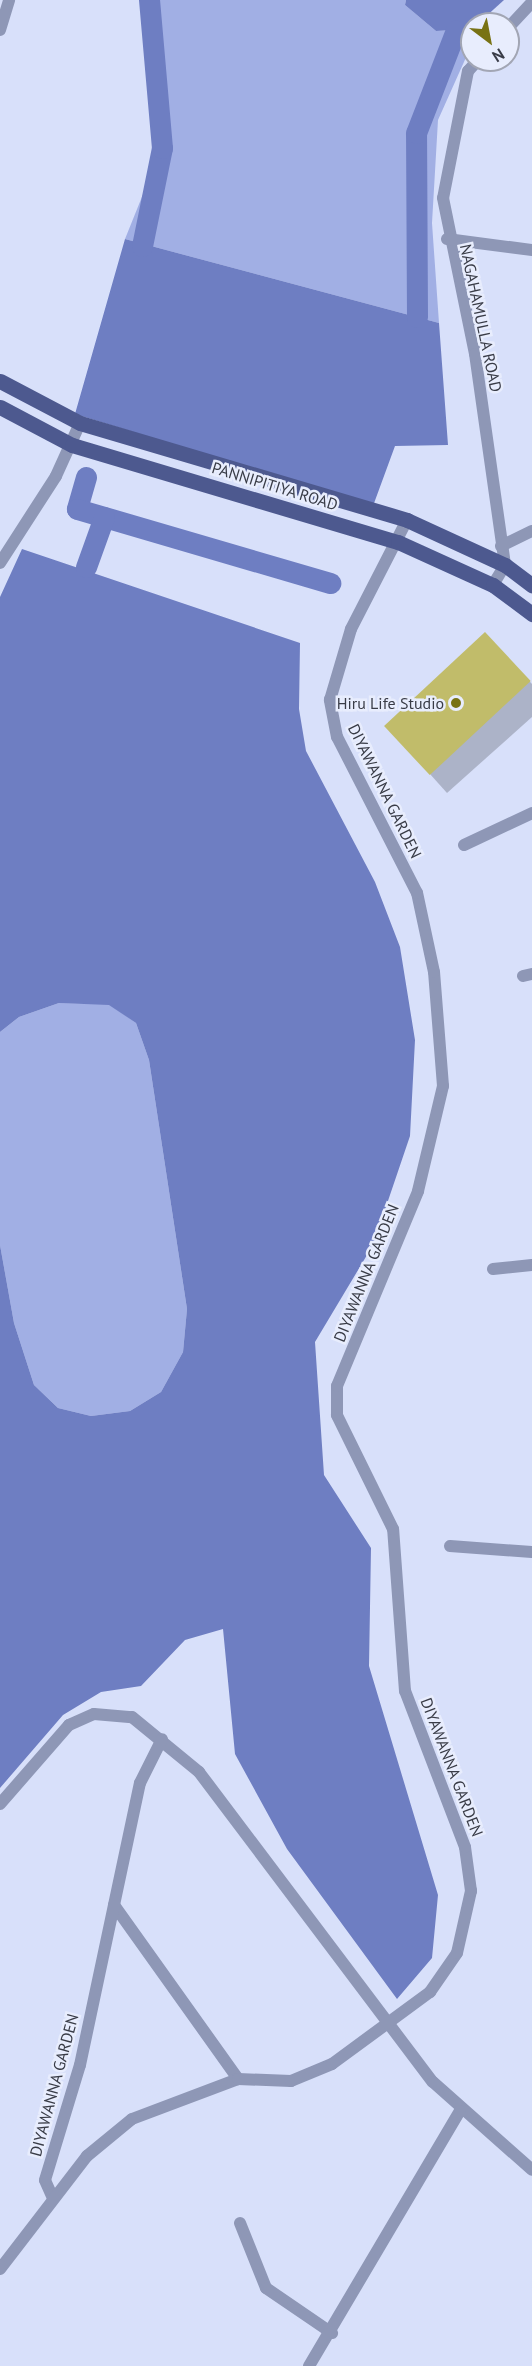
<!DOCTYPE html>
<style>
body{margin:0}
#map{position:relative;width:532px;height:2366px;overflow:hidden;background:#d8e0fa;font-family:"PT Sans",sans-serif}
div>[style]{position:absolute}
.green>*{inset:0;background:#a1afe4}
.water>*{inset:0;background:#6e7ec2}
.shadow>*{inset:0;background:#0003}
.canal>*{height:21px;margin:-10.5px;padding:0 10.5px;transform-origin:10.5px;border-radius:10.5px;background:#6e7ec2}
.building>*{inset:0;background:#c1bc6a;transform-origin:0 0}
.street>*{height:12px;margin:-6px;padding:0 6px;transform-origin:6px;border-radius:6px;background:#8e97b6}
.primary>*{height:15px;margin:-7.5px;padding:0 7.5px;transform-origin:7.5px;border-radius:7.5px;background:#4d598f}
.dots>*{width:16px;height:16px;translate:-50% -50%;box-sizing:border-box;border:3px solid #e8edfd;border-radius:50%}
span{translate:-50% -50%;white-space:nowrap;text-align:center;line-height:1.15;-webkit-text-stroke:5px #e8edfd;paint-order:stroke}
.street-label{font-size:16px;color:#393c47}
.poi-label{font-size:16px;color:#393c47}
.right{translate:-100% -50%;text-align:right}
.north{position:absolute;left:460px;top:12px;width:60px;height:60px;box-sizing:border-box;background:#e8edfd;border:2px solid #a2a6b4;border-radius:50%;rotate:148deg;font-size:16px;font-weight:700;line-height:24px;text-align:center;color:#393c47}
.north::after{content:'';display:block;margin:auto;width:21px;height:27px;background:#787214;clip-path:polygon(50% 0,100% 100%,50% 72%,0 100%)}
</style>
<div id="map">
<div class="green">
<div style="clip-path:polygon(149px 0,406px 0,405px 5px,436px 31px,472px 29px,472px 44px,438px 120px,432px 223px,439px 323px,125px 239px,162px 147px)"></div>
<div style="clip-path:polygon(59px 1003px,109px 1004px,136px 1023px,149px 1060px,187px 1309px,183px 1352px,161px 1392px,130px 1411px,91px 1416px,58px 1408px,34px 1385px,14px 1323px,0 1245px,0 1032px,19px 1017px)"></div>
</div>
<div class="water">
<div style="clip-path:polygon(406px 0,504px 0,472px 29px,436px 31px,405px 5px)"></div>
<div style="clip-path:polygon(125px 239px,439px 323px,448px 445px,395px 446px,373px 506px,75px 414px)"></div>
<div style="clip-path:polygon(22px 549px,300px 643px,299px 709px,306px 751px,375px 882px,400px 947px,415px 1040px,410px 1136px,373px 1245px,315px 1342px,324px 1475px,371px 1548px,369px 1666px,438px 1895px,432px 1958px,397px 1999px,287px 1849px,235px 1754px,223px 1629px,185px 1640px,141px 1686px,101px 1692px,63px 1715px,0 1788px,0 1245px,14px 1323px,34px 1385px,58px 1408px,91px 1416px,130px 1411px,161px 1392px,183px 1352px,187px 1309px,149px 1060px,136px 1023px,109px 1005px,59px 1003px,19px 1017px,0 1032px,0 597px)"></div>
</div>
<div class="shadow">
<div style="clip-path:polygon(505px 655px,532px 684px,532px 717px,447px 793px,386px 725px)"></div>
</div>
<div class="canal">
<div style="left:142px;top:246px;width:100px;rotate:-78.5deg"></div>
<div style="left:162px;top:148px;width:149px;rotate:-95deg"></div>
<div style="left:417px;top:317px;width:184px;rotate:-90.3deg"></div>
<div style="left:416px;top:133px;width:110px;rotate:-68.8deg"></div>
<div style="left:86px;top:477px;width:33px;rotate:106deg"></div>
<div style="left:77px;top:509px;width:264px;rotate:16.3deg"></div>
<div style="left:86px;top:567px;width:53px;rotate:-70.2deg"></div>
</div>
<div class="building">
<div style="left:485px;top:632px;width:67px;height:138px;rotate:47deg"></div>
</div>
<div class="street">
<div style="left:508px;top:28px;width:35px;rotate:-47deg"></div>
<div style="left:0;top:30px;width:31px;rotate:-73deg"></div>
<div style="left:478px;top:60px;width:15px;rotate:132deg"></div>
<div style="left:468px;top:71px;width:129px;rotate:101.1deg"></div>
<div style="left:443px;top:198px;width:159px;rotate:78.4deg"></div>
<div style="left:475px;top:354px;width:213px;rotate:81.9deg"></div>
<div style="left:505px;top:565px;width:23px;rotate:121deg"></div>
<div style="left:447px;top:239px;width:86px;rotate:7.4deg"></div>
<div style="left:501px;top:546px;width:34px;rotate:-26deg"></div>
<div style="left:0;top:563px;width:103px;rotate:-57.2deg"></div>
<div style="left:56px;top:476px;width:58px;rotate:-65.6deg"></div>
<div style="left:464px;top:845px;width:75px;rotate:-25.2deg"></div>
<div style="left:523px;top:976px;width:9px;rotate:-13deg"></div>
<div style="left:493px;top:1269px;width:39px;rotate:-6deg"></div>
<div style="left:450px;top:1546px;width:82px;rotate:4.2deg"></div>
<div style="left:0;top:1804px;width:105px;rotate:-48.9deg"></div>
<div style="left:69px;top:1725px;width:27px;rotate:-24deg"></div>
<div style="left:94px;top:1714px;width:38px;rotate:5deg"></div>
<div style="left:132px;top:1717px;width:87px;rotate:39.4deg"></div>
<div style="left:199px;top:1772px;width:388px;rotate:53deg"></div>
<div style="left:433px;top:2082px;width:132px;rotate:41.6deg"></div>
<div style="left:114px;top:1905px;width:214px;rotate:54.5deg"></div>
<div style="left:52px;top:2196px;width:17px;rotate:-114deg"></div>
<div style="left:45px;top:2180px;width:120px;rotate:-73.1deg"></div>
<div style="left:80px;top:2065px;width:288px;rotate:-78deg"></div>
<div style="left:140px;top:1783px;width:49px;rotate:-63.4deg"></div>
<div style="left:240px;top:2223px;width:70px;rotate:68.2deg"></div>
<div style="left:266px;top:2288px;width:80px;rotate:34.3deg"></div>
<div style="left:0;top:2269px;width:143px;rotate:-52.4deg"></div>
<div style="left:87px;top:2156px;width:58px;rotate:-39.4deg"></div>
<div style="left:132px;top:2119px;width:113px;rotate:-20.7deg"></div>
<div style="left:238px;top:2079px;width:53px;rotate:2.2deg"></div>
<div style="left:291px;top:2081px;width:44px;rotate:-22.5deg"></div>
<div style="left:332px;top:2064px;width:122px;rotate:-36.3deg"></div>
<div style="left:430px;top:1992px;width:47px;rotate:-55.3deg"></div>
<div style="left:457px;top:1953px;width:64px;rotate:-77.3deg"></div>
<div style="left:471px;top:1891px;width:44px;rotate:-97.8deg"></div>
<div style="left:465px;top:1847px;width:167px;rotate:-111deg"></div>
<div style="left:405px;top:1691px;width:162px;rotate:-94.2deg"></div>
<div style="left:393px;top:1529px;width:127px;rotate:-116.2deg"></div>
<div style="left:337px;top:1415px;width:29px;rotate:-90deg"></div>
<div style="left:337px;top:1386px;width:211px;rotate:-67.4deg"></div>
<div style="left:418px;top:1191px;width:108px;rotate:-76.6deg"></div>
<div style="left:443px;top:1086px;width:114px;rotate:-94.5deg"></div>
<div style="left:434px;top:972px;width:81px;rotate:-102.1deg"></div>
<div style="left:417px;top:893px;width:175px;rotate:-117.1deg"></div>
<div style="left:337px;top:737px;width:38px;rotate:-101deg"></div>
<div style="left:330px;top:700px;width:74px;rotate:-73.5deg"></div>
<div style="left:351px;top:629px;width:123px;rotate:-62.8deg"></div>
<div style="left:309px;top:2366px;width:296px;rotate:-59.4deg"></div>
</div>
<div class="primary">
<div style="left:0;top:381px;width:90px;rotate:27.7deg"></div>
<div style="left:80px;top:423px;width:341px;rotate:16.5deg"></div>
<div style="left:407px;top:520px;width:108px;rotate:24.7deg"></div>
<div style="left:505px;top:565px;width:34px;rotate:37deg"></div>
<div style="left:0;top:407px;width:81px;rotate:27.8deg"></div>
<div style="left:72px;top:445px;width:340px;rotate:16.6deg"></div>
<div style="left:398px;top:542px;width:104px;rotate:24.4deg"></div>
<div style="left:493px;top:585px;width:49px;rotate:36.6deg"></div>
</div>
<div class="dots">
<div style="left:456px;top:703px;background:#787214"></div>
</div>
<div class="street-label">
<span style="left:481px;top:318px;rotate:78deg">NAGAHAMULLA ROAD</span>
<span style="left:275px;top:486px;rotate:17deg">PANNIPITIYA ROAD</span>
<span style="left:385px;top:791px;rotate:64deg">DIYAWANNA GARDEN</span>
<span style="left:366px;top:1273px;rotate:-68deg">DIYAWANNA GARDEN</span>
<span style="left:452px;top:1767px;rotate:69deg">DIYAWANNA GARDEN</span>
<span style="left:54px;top:2085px;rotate:-75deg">DIYAWANNA GARDEN</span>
</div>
<div class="poi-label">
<span class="right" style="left:444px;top:703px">Hiru Life Studio</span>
</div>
<div class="north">N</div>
</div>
